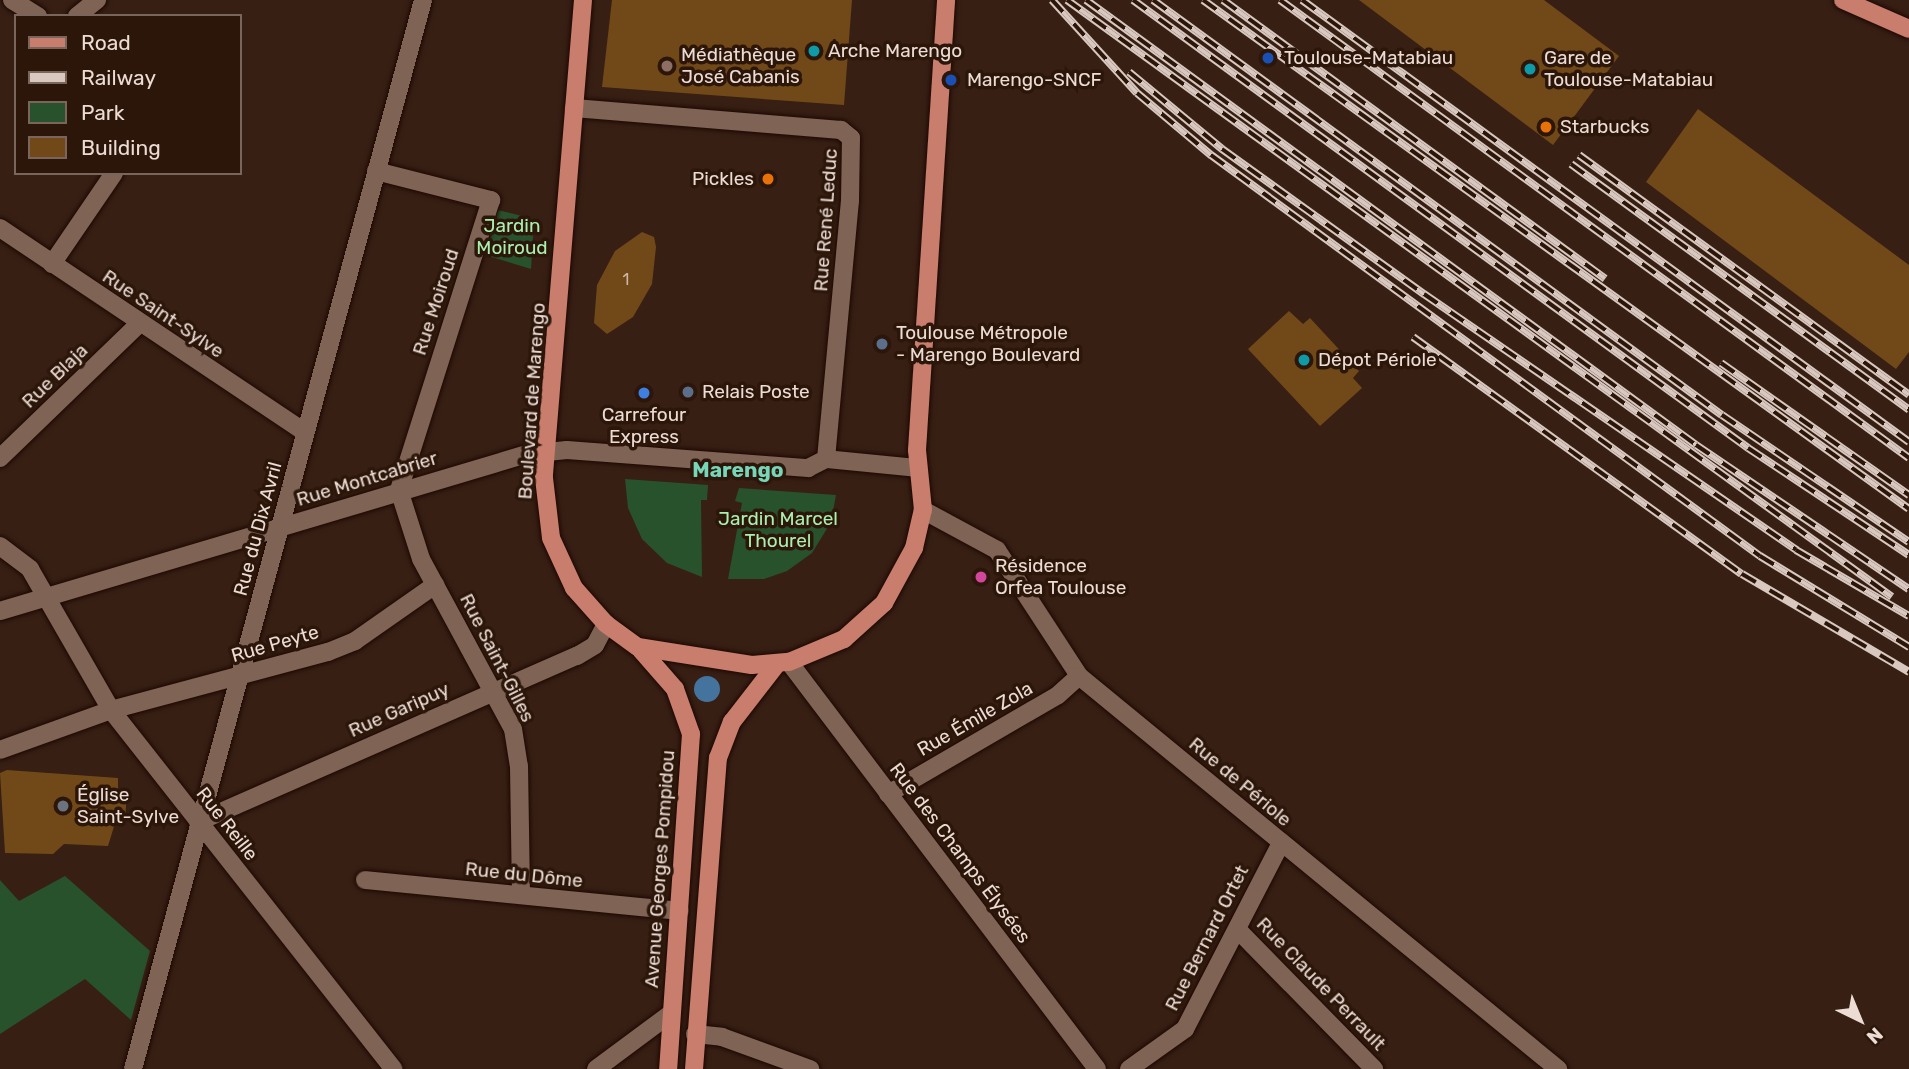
<!DOCTYPE html>
<meta charset="utf-8">
<style>
body{margin:0}
#map{position:relative;width:1909px;height:1069px;overflow:hidden;background:#371f14;font-family:Rubik,sans-serif}
div>[style]{position:absolute}
.green>*{inset:0;background:#28522c}
.water>*{inset:0;background:#44749d}
.round{border-radius:50%}
.building>*{inset:0;background:#714919}
.roads{filter:drop-shadow(0 0 2px #1d0801) drop-shadow(0 0 2px #1d0801)}
.minor>*{height:18px;margin:-9px;padding:0 9px;transform-origin:9px;border-radius:9px;background:#7f6355}
.primary>*{height:18px;margin:-9px;padding:0 9px;transform-origin:9px;border-radius:9px;background:#c87d6d}
.rail>*{height:8px;margin-top:-4px;transform-origin:0;background:repeating-linear-gradient(90deg,#2c160a 0 16px,#d9c8c0 0 32px);box-sizing:border-box;border-block:2px solid #d9c8c0}
.dots>*{width:19px;height:19px;translate:-50% -50%;box-sizing:border-box;border:4px solid #2c160a;border-radius:50%}
span{translate:-50% -50%;white-space:nowrap;text-align:center;line-height:1.15;-webkit-text-stroke:7px #2c160a;paint-order:stroke}
.number-label{font-size:16px;color:#cdb7a5}
.number-label span{-webkit-text-stroke-width:0}
.poi-label{font-size:19px;color:#ecdcd4}
.left{translate:0 -50%;text-align:left}
.right{translate:-100% -50%;text-align:right}
.street-label{font-size:19px;color:#ecdcd4}
.park-label{font-size:19px;color:#a9efae}
.neighbourhood-label{font-size:21px;color:#78d6b8;font-weight:700}
.legend{position:absolute;left:14px;top:14px;width:228px;height:161px;box-sizing:border-box;background:#2c160a;border:2px solid #79655b;margin:0;padding:9px 12px;list-style:none;font-size:21px;color:#ecdcd4}
.legend li{display:flex;align-items:center;gap:14px;height:35px}
.legend b{width:35px;border:2px solid #79655b}
.north{position:absolute;left:1825px;top:985px;width:70px;height:70px;-webkit-text-stroke:5px #2c160a;paint-order:stroke;rotate:137deg;font-size:19px;font-weight:700;line-height:28px;text-align:center;color:#ecdcd4}
.north::after{content:'';display:block;margin:auto;width:24px;height:32px;background:#ecdcd4;clip-path:polygon(50% 0,100% 100%,50% 72%,0 100%)}
</style>
<div id="map">
<div class="green">
<div style="clip-path:polygon(498px 210px,534px 219px,531px 269px,485px 255px)"></div>
<div style="clip-path:polygon(625px 479px,708px 485px,707px 500px,701px 500px,702px 577px,667px 563px,642px 539px,628px 508px)"></div>
<div style="clip-path:polygon(739px 488px,836px 495px,831px 522px,812px 553px,787px 571px,764px 579px,728px 579px,742px 503px,735px 501px)"></div>
<div style="clip-path:polygon(65px 876px,150px 951px,131px 1020px,85px 979px,0 1034px,0 880px,19px 901px)"></div>
</div>
<div class="water">
<div class="round" style="left:694px;top:676px;width:26px;height:26px"></div>
</div>
<div class="building">
<div style="clip-path:polygon(612px 0,852px 0,844px 105px,602px 87px)"></div>
<div style="clip-path:polygon(1359px 0,1544px 0,1619px 56px,1553px 145px)"></div>
<div style="clip-path:polygon(1698px 109px,1909px 265px,1909px 352px,1896px 369px,1646px 182px)"></div>
<div style="clip-path:polygon(642px 232px,654px 237px,656px 247px,652px 284px,633px 317px,607px 334px,594px 323px,597px 285px,615px 251px)"></div>
<div style="clip-path:polygon(1289px 311px,1303px 324px,1310px 318px,1359px 371px,1353px 378px,1362px 388px,1320px 426px,1248px 349px)"></div>
<div style="clip-path:polygon(7px 770px,118px 778px,118px 791px,127px 792px,125px 820px,116px 820px,108px 846px,64px 844px,53px 854px,5px 853px,0 773px)"></div>
</div>
<div class="roads">
<div class="minor">
<div style="left:12px;top:0;width:31px;rotate:32deg"></div>
<div style="left:77px;top:16px;width:26px;rotate:-39deg"></div>
<div style="left:376px;top:171px;width:119px;rotate:14.2deg"></div>
<div style="left:491px;top:200px;width:304px;rotate:107.6deg"></div>
<div style="left:0;top:228px;width:367px;rotate:33.8deg"></div>
<div style="left:52px;top:264px;width:110px;rotate:-55.7deg"></div>
<div style="left:0;top:458px;width:193px;rotate:-44deg"></div>
<div style="left:826px;top:459px;width:92px;rotate:5.6deg"></div>
<div style="left:399px;top:490px;width:72px;rotate:72.3deg"></div>
<div style="left:421px;top:559px;width:193px;rotate:61.6deg"></div>
<div style="left:513px;top:729px;width:37px;rotate:81deg"></div>
<div style="left:519px;top:766px;width:129px;rotate:89.1deg"></div>
<div style="left:923px;top:510px;width:84px;rotate:28.4deg"></div>
<div style="left:997px;top:550px;width:150px;rotate:56.9deg"></div>
<div style="left:1079px;top:676px;width:620px;rotate:39.37deg"></div>
<div style="left:0;top:546px;width:38px;rotate:37deg"></div>
<div style="left:30px;top:569px;width:163px;rotate:60.1deg"></div>
<div style="left:111px;top:710px;width:457px;rotate:51.8deg"></div>
<div style="left:0;top:611px;width:550px;rotate:-16.59deg"></div>
<div style="left:527px;top:454px;width:40px;rotate:-5.7deg"></div>
<div style="left:567px;top:450px;width:242px;rotate:4.3deg"></div>
<div style="left:808px;top:468px;width:20px;rotate:-27deg"></div>
<div style="left:826px;top:459px;width:259px;rotate:-84.7deg"></div>
<div style="left:850px;top:201px;width:63px;rotate:-89.1deg"></div>
<div style="left:851px;top:138px;width:13px;rotate:-141deg"></div>
<div style="left:841px;top:130px;width:268px;rotate:-175.3deg"></div>
<div style="left:789px;top:662px;width:510px;rotate:52.88deg"></div>
<div style="left:0;top:750px;width:118px;rotate:-19.8deg"></div>
<div style="left:111px;top:710px;width:225px;rotate:-15deg"></div>
<div style="left:328px;top:652px;width:29px;rotate:-22deg"></div>
<div style="left:355px;top:641px;width:98px;rotate:-35deg"></div>
<div style="left:888px;top:794px;width:197px;rotate:-30.2deg"></div>
<div style="left:1058px;top:695px;width:28px;rotate:-42deg"></div>
<div style="left:198px;top:822px;width:414px;rotate:-23.7deg"></div>
<div style="left:577px;top:656px;width:21px;rotate:-31deg"></div>
<div style="left:595px;top:645px;width:24px;rotate:-62deg"></div>
<div style="left:365px;top:880px;width:316px;rotate:5.6deg"></div>
<div style="left:1237px;top:929px;width:196px;rotate:45.6deg"></div>
<div style="left:695px;top:1034px;width:27px;rotate:6deg"></div>
<div style="left:722px;top:1037px;width:94px;rotate:20deg"></div>
<div style="left:133px;top:1069px;width:1108px;rotate:-74.82deg"></div>
<div style="left:596px;top:1069px;width:92px;rotate:-36.6deg"></div>
<div style="left:1129px;top:1069px;width:69px;rotate:-35.5deg"></div>
<div style="left:1185px;top:1029px;width:209px;rotate:-62.7deg"></div>
</div>
<div class="primary">
<div style="left:583px;top:0;width:480px;rotate:94.7deg"></div>
<div style="left:544px;top:478px;width:60px;rotate:83.3deg"></div>
<div style="left:551px;top:538px;width:55px;rotate:65.3deg"></div>
<div style="left:574px;top:588px;width:48px;rotate:48.4deg"></div>
<div style="left:606px;top:624px;width:39px;rotate:36deg"></div>
<div style="left:638px;top:647px;width:115px;rotate:9deg"></div>
<div style="left:752px;top:665px;width:37px;rotate:-5deg"></div>
<div style="left:789px;top:662px;width:60px;rotate:-22.7deg"></div>
<div style="left:844px;top:639px;width:54px;rotate:-42deg"></div>
<div style="left:884px;top:603px;width:63px;rotate:-61.4deg"></div>
<div style="left:914px;top:548px;width:39px;rotate:-77deg"></div>
<div style="left:923px;top:510px;width:60px;rotate:-95.7deg"></div>
<div style="left:917px;top:450px;width:451px;rotate:-86.3deg"></div>
<div style="left:1843px;top:0;width:72px;rotate:23.7deg"></div>
<div style="left:641px;top:650px;width:52px;rotate:48.9deg"></div>
<div style="left:675px;top:689px;width:48px;rotate:70.4deg"></div>
<div style="left:691px;top:734px;width:336px;rotate:93.9deg"></div>
<div style="left:694px;top:1069px;width:312px;rotate:-85.6deg"></div>
<div style="left:718px;top:758px;width:39px;rotate:-69deg"></div>
<div style="left:732px;top:722px;width:72px;rotate:-52.3deg"></div>
</div>
</div>
<div class="rail">
<div style="left:1052px;top:0;width:126px;rotate:47.6deg"></div>
<div style="left:1137px;top:93px;width:97px;rotate:40deg"></div>
<div style="left:1211px;top:155px;width:680px;rotate:36.15deg"></div>
<div style="left:1760px;top:556px;width:175px;rotate:31.4deg"></div>
<div style="left:1067px;top:0;width:1018px;rotate:35.89deg"></div>
<div style="left:1086px;top:0;width:755px;rotate:36.11deg"></div>
<div style="left:1696px;top:445px;width:257px;rotate:34.1deg"></div>
<div style="left:1133px;top:0;width:761px;rotate:36.07deg"></div>
<div style="left:1748px;top:448px;width:193px;rotate:33.6deg"></div>
<div style="left:1153px;top:0;width:704px;rotate:36.11deg"></div>
<div style="left:1722px;top:415px;width:226px;rotate:34.2deg"></div>
<div style="left:1203px;top:0;width:870px;rotate:35.79deg"></div>
<div style="left:1223px;top:0;width:473px;rotate:36.1deg"></div>
<div style="left:1280px;top:0;width:778px;rotate:36.06deg"></div>
<div style="left:1302px;top:0;width:751px;rotate:36.06deg"></div>
<div style="left:1129px;top:72px;width:121px;rotate:39.6deg"></div>
<div style="left:1222px;top:149px;width:249px;rotate:35.7deg"></div>
<div style="left:1424px;top:294px;width:452px;rotate:34.5deg"></div>
<div style="left:1796px;top:550px;width:131px;rotate:30.3deg"></div>
<div style="left:1579px;top:155px;width:408px;rotate:36deg"></div>
<div style="left:1571px;top:164px;width:418px;rotate:36deg"></div>
<div style="left:1413px;top:337px;width:405px;rotate:35.8deg"></div>
<div style="left:1742px;top:574px;width:194px;rotate:30.4deg"></div>
<div style="left:1721px;top:363px;width:230px;rotate:35.1deg"></div>
</div>
<div class="dots">
<div style="left:814px;top:51px;background:#0f9aa8"></div>
<div style="left:1268px;top:58px;background:#1a4fb4"></div>
<div style="left:667px;top:66px;background:#8d6e63"></div>
<div style="left:1530px;top:69px;background:#0f9aa8"></div>
<div style="left:951px;top:80px;background:#1a4fb4"></div>
<div style="left:1546px;top:127px;background:#e8710a"></div>
<div style="left:768px;top:179px;background:#e8710a"></div>
<div style="left:882px;top:344px;background:#5c6f8a"></div>
<div style="left:1304px;top:360px;background:#0f9aa8"></div>
<div style="left:688px;top:392px;background:#5c6f8a"></div>
<div style="left:644px;top:393px;background:#3f7fe0"></div>
<div style="left:981px;top:577px;background:#d1479c"></div>
<div style="left:63px;top:806px;background:#6b7280"></div>
</div>
<div class="number-label">
<span style="left:626px;top:280px">1</span>
</div>
<div class="poi-label">
<span class="left" style="left:828px;top:51px">Arche Marengo</span>
<span class="left" style="left:681px;top:66px">Médiathèque<br>José Cabanis</span>
<span class="left" style="left:1284px;top:58px">Toulouse-Matabiau</span>
<span class="left" style="left:1544px;top:69px">Gare de<br>Toulouse-Matabiau</span>
<span class="left" style="left:967px;top:80px">Marengo-SNCF</span>
<span class="left" style="left:1560px;top:127px">Starbucks</span>
<span class="right" style="left:754px;top:179px">Pickles</span>
<span class="left" style="left:896px;top:344px">Toulouse Métropole<br>- Marengo Boulevard</span>
<span class="left" style="left:1318px;top:360px">Dépot Périole</span>
<span class="left" style="left:702px;top:392px">Relais Poste</span>
<span style="left:644px;top:426px">Carrefour<br>Express</span>
<span class="left" style="left:995px;top:577px">Résidence<br>Orfea Toulouse</span>
<span class="left" style="left:77px;top:806px">Église<br>Saint-Sylve</span>
</div>
<div class="street-label">
<span style="left:826px;top:220px;rotate:-86deg">Rue René Leduc</span>
<span style="left:436px;top:302px;rotate:-72deg">Rue Moiroud</span>
<span style="left:163px;top:314px;rotate:34deg">Rue Saint-Sylve</span>
<span style="left:55px;top:376px;rotate:-44deg">Rue Blaja</span>
<span style="left:532px;top:401px;rotate:-86deg">Boulevard de Marengo</span>
<span style="left:367px;top:479px;rotate:-17deg">Rue Montcabrier</span>
<span style="left:258px;top:529px;rotate:-75deg">Rue du Dix Avril</span>
<span style="left:275px;top:644px;rotate:-16deg">Rue Peyte</span>
<span style="left:497px;top:658px;rotate:63deg">Rue Saint-Gilles</span>
<span style="left:399px;top:710px;rotate:-24deg">Rue Garipuy</span>
<span style="left:975px;top:719px;rotate:-30deg">Rue Émile Zola</span>
<span style="left:1240px;top:782px;rotate:40deg">Rue de Périole</span>
<span style="left:227px;top:824px;rotate:52deg">Rue Reille</span>
<span style="left:960px;top:853px;rotate:53deg">Rue des Champs Élysées</span>
<span style="left:660px;top:869px;rotate:-86deg">Avenue Georges Pompidou</span>
<span style="left:524px;top:875px;rotate:6deg">Rue du Dôme</span>
<span style="left:1207px;top:938px;rotate:-63deg">Rue Bernard Ortet</span>
<span style="left:1321px;top:984px;rotate:46deg">Rue Claude Perrault</span>
</div>
<div class="park-label">
<span style="left:512px;top:237px">Jardin<br>Moiroud</span>
<span style="left:778px;top:530px">Jardin Marcel<br>Thourel</span>
</div>
<div class="neighbourhood-label">
<span style="left:738px;top:470px">Marengo</span>
</div>
<ul class="legend">
<li><b style="height:9px;background:#c87d6d"></b>Road</li>
<li><b style="height:9px;background:#d9c8c0"></b>Railway</li>
<li><b style="height:19px;background:#28522c"></b>Park</li>
<li><b style="height:19px;background:#714919"></b>Building</li>
</ul>
<div class="north">N</div>
</div>
